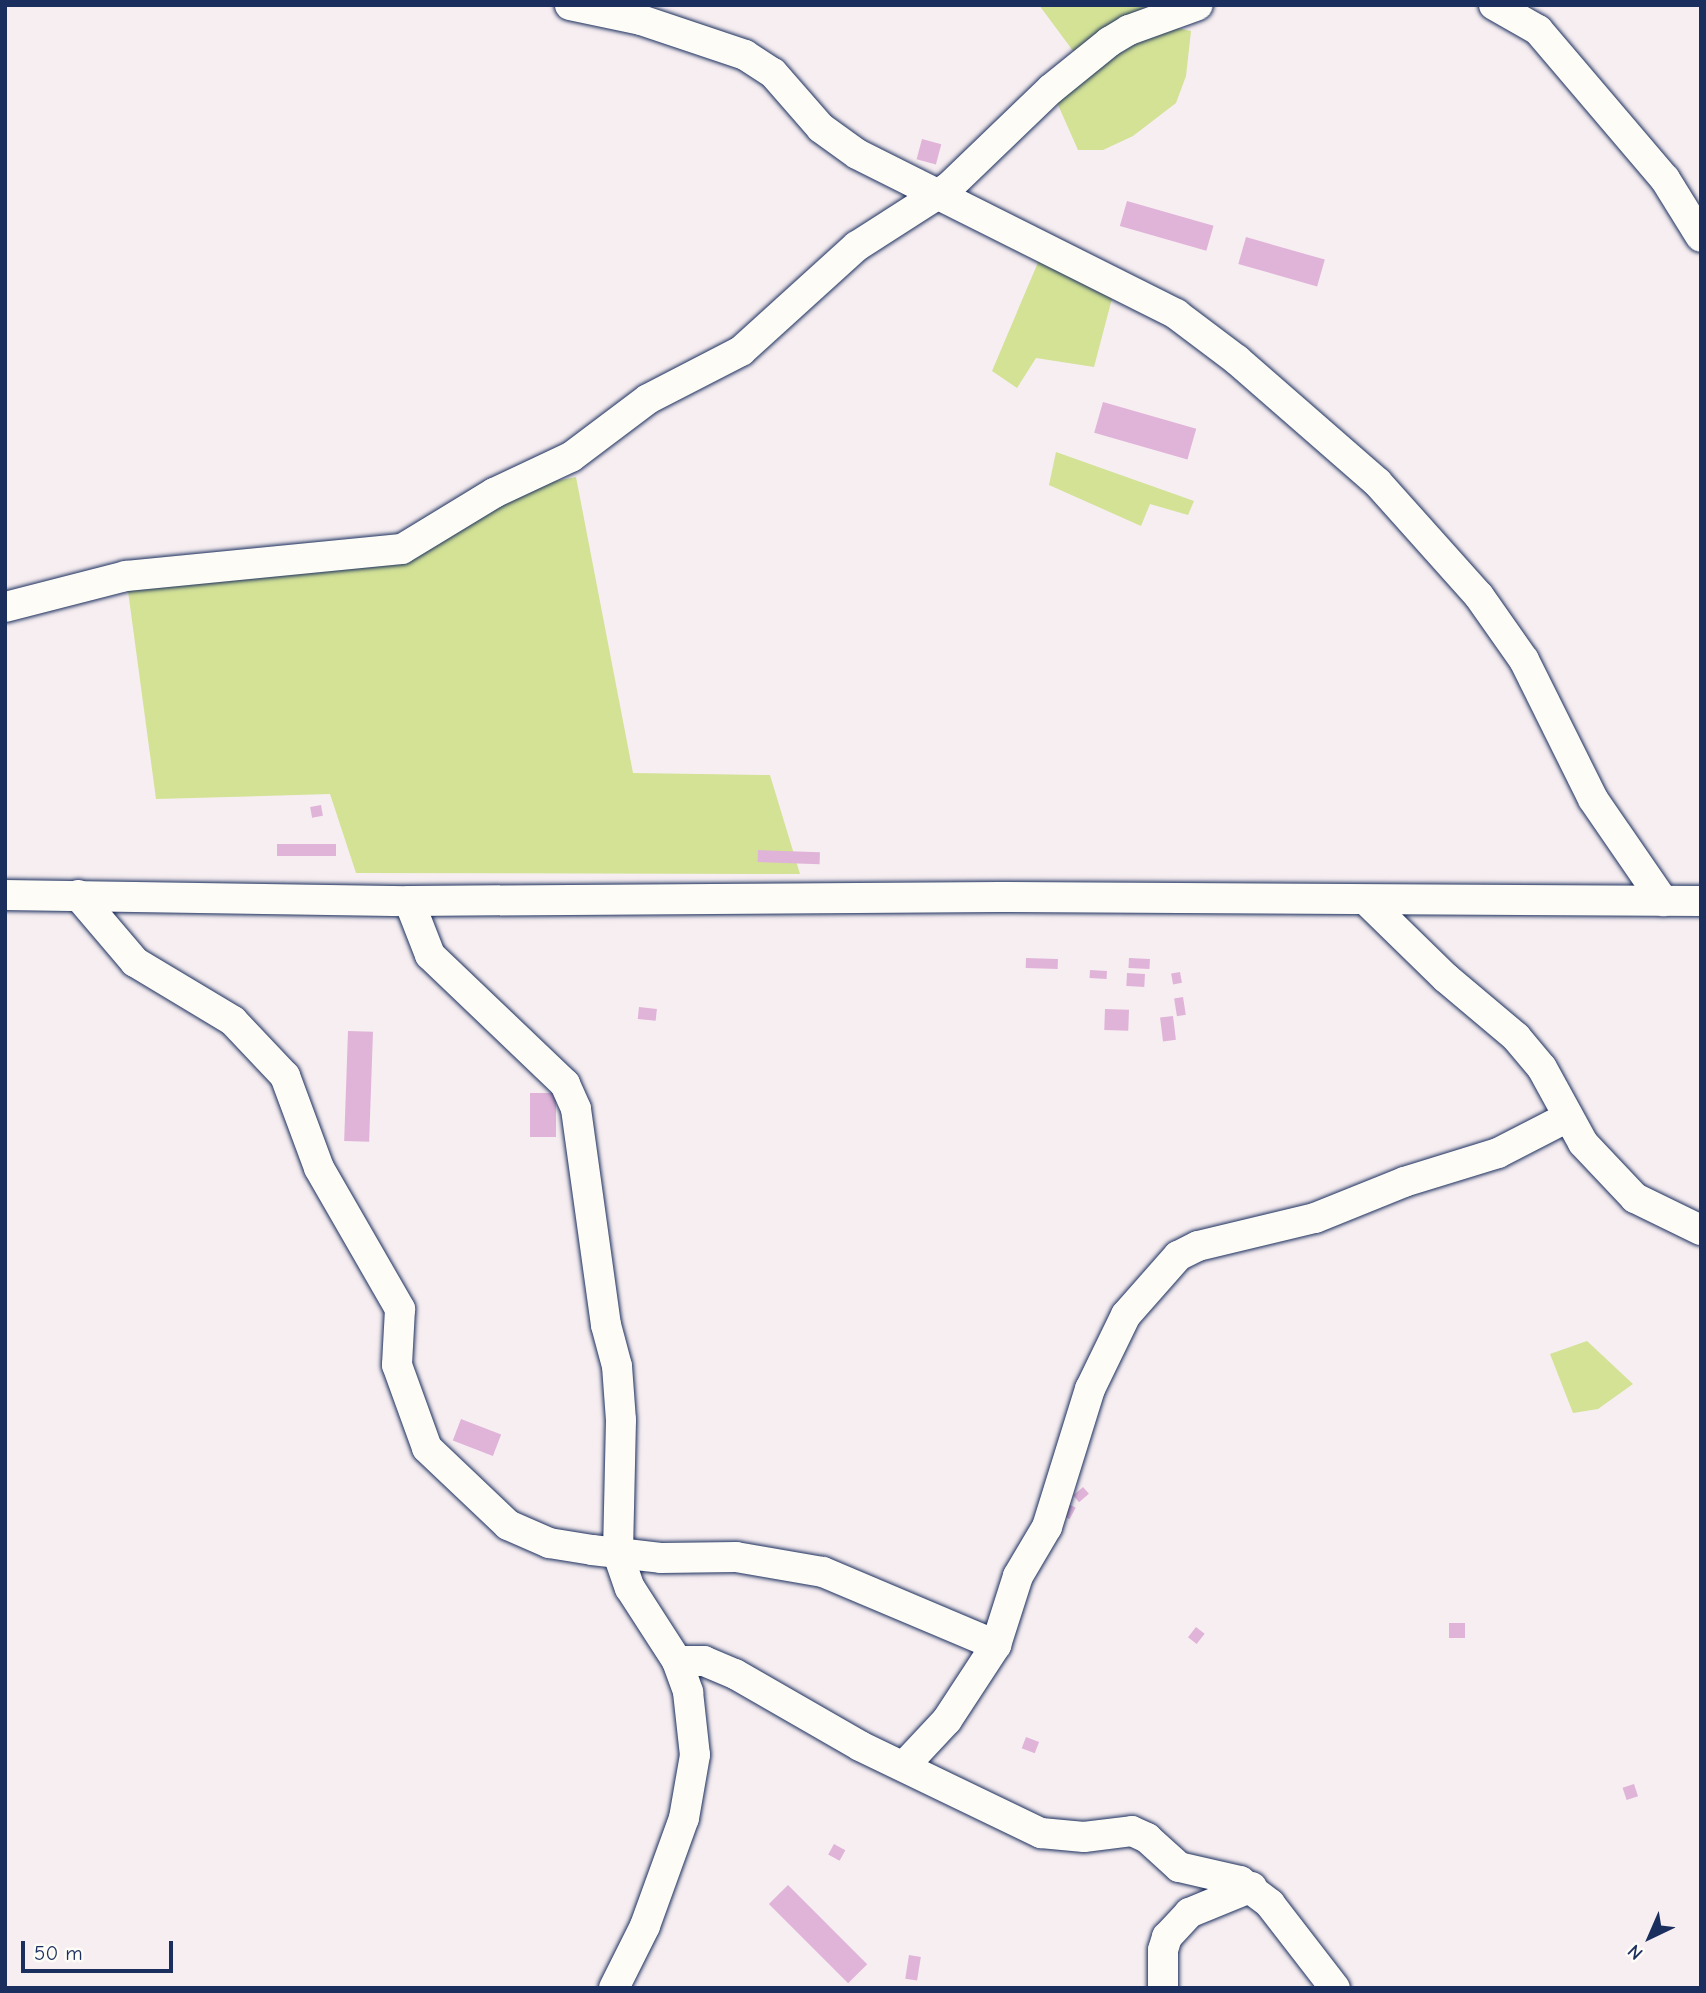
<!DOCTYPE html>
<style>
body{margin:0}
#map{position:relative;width:1706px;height:1993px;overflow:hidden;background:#f7eef1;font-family:"Comic Neue",sans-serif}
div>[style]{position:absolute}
.green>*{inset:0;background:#d3e295}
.building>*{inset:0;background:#e0b4d9;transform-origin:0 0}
.roads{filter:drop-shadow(0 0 2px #1b2f5e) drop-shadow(0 0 2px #1b2f5e)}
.minor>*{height:30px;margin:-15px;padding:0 15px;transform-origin:15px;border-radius:15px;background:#fdfcf7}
span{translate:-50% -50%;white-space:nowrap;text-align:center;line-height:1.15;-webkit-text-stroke:5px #fdfcf7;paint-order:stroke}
.frame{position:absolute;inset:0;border:7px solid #1b2f5e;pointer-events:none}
.north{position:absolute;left:1615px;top:1902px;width:70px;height:70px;-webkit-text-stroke:5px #fdfcf7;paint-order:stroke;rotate:224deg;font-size:19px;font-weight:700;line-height:28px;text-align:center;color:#1b2f5e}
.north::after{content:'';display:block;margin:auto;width:24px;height:32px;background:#1b2f5e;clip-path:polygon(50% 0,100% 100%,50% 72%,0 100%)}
.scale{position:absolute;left:21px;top:1941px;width:152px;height:32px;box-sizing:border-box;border:4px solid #1b2f5e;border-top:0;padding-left:9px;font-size:21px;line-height:24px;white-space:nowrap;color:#1b2f5e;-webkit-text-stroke:5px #fdfcf7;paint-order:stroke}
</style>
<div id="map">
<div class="green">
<div style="clip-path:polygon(1039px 5px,1150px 5px,1150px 22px,1191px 31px,1186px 76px,1176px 103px,1133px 136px,1103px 150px,1078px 150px,1051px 89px,1082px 63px)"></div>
<div style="clip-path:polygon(1042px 253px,1114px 291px,1094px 367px,1036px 358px,1017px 388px,992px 371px)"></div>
<div style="clip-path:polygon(1056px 452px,1194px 501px,1188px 515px,1150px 504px,1141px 526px,1049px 485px)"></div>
<div style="clip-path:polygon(576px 477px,633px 773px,770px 775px,800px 874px,356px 873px,330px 794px,156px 799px,126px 576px,402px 549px,494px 493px)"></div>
<div style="clip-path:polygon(1587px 1341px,1633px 1384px,1598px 1409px,1573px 1413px,1550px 1354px)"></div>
</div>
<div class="building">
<div style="left:922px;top:139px;width:20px;height:21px;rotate:15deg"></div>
<div style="left:1127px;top:201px;width:90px;height:26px;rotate:16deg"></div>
<div style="left:1246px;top:237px;width:82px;height:28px;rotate:16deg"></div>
<div style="left:1103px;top:402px;width:97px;height:32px;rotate:16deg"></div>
<div style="left:321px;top:805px;width:11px;height:11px;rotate:80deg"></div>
<div style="left:277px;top:844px;width:59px;height:12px"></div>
<div style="left:758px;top:850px;width:62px;height:12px;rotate:2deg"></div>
<div style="left:1026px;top:958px;width:32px;height:10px;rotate:2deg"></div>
<div style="left:1129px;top:958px;width:21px;height:10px;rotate:3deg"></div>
<div style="left:1090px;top:970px;width:17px;height:8px;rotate:3deg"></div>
<div style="left:1180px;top:972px;width:11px;height:9px;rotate:80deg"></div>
<div style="left:1127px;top:973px;width:18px;height:13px;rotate:3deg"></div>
<div style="left:1183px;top:997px;width:18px;height:9px;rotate:81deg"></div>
<div style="left:639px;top:1007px;width:18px;height:12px;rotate:6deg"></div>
<div style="left:1105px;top:1009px;width:24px;height:21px;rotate:2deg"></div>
<div style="left:1173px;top:1016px;width:24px;height:13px;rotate:83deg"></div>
<div style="left:348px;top:1031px;width:25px;height:110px;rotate:2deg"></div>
<div style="left:530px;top:1093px;width:26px;height:44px"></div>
<div style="left:461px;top:1419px;width:43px;height:23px;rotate:21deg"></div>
<div style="left:1083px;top:1487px;width:9px;height:13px;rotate:49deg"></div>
<div style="left:1067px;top:1503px;width:10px;height:13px;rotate:29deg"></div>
<div style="left:1449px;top:1623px;width:16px;height:15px"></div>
<div style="left:1196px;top:1627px;width:11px;height:13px;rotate:38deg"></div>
<div style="left:1026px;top:1737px;width:14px;height:12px;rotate:21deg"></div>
<div style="left:1634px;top:1784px;width:13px;height:12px;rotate:72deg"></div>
<div style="left:834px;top:1844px;width:13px;height:12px;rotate:29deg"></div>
<div style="left:788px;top:1885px;width:112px;height:27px;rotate:45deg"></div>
<div style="left:909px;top:1955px;width:12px;height:24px;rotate:9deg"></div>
</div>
<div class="roads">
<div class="minor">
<div style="left:570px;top:5px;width:73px;rotate:11.9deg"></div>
<div style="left:641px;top:20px;width:110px;rotate:18.6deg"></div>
<div style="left:745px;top:55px;width:33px;rotate:33deg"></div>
<div style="left:773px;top:73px;width:73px;rotate:48.9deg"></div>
<div style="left:821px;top:128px;width:44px;rotate:35.8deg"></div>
<div style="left:857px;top:154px;width:357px;rotate:26.6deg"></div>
<div style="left:1176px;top:314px;width:76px;rotate:37deg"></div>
<div style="left:1237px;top:360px;width:186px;rotate:41.1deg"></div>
<div style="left:1377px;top:482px;width:153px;rotate:48.2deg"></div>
<div style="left:1479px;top:596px;width:78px;rotate:54.9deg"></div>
<div style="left:1524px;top:660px;width:155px;rotate:63.6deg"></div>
<div style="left:1593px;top:799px;width:124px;rotate:55.5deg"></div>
<div style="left:1494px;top:5px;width:51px;rotate:29.6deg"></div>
<div style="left:1538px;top:30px;width:196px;rotate:49.6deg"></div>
<div style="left:1665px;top:179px;width:68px;rotate:58.2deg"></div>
<div style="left:5px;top:607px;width:125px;rotate:-14.4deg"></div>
<div style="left:126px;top:576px;width:277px;rotate:-5.6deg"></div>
<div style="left:402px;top:549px;width:108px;rotate:-31.3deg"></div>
<div style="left:494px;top:493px;width:85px;rotate:-25.1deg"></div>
<div style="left:571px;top:457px;width:96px;rotate:-37deg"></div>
<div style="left:648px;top:399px;width:105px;rotate:-27.3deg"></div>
<div style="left:741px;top:351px;width:156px;rotate:-42.2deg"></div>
<div style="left:857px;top:246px;width:109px;rotate:-32.7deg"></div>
<div style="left:949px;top:187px;width:141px;rotate:-43.9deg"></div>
<div style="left:1051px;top:89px;width:75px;rotate:-39deg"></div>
<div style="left:1109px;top:42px;width:23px;rotate:-31deg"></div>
<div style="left:1129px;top:30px;width:73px;rotate:-19.9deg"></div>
<div style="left:5px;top:895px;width:404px;rotate:0.9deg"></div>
<div style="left:409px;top:901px;width:591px;rotate:-0.39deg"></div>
<div style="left:1000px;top:897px;width:701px;rotate:0.33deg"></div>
<div style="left:78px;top:895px;width:88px;rotate:49.6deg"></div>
<div style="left:135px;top:962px;width:114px;rotate:31deg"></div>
<div style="left:233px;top:1021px;width:76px;rotate:46.6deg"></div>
<div style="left:285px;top:1076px;width:98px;rotate:69.7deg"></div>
<div style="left:319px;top:1168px;width:163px;rotate:60.1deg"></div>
<div style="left:400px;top:1309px;width:56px;rotate:93.1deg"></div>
<div style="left:397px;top:1365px;width:88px;rotate:70.1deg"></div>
<div style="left:427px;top:1448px;width:112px;rotate:43.5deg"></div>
<div style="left:508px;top:1525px;width:45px;rotate:23.7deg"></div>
<div style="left:549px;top:1543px;width:44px;rotate:9.2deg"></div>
<div style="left:592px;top:1550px;width:69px;rotate:6.6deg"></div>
<div style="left:661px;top:1558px;width:75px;rotate:-0.8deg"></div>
<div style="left:736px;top:1557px;width:88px;rotate:9.8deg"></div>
<div style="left:823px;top:1572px;width:188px;rotate:22.9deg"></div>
<div style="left:1366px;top:900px;width:112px;rotate:44.3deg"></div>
<div style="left:1446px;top:978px;width:92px;rotate:40.1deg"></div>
<div style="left:1516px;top:1037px;width:40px;rotate:50deg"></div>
<div style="left:1542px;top:1068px;width:85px;rotate:61.3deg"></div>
<div style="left:1583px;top:1143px;width:76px;rotate:46.6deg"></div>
<div style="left:1635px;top:1198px;width:73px;rotate:25.9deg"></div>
<div style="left:409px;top:901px;width:58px;rotate:68.7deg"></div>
<div style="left:430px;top:955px;width:187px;rotate:43.7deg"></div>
<div style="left:565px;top:1084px;width:27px;rotate:66deg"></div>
<div style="left:576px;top:1109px;width:218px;rotate:82.1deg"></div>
<div style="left:606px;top:1325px;width:42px;rotate:75deg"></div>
<div style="left:617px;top:1366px;width:54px;rotate:85.8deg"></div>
<div style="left:621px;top:1420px;width:134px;rotate:91.3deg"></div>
<div style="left:618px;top:1554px;width:36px;rotate:71deg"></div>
<div style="left:630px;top:1588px;width:87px;rotate:57.2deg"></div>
<div style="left:677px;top:1661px;width:33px;rotate:70deg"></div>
<div style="left:688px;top:1692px;width:63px;rotate:83.7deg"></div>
<div style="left:695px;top:1755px;width:64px;rotate:99.9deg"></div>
<div style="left:684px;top:1818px;width:115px;rotate:109.9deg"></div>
<div style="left:645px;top:1926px;width:69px;rotate:116.6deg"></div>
<div style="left:677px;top:1661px;width:27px"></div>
<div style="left:704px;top:1661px;width:34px;rotate:23deg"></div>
<div style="left:735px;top:1674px;width:144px;rotate:29.9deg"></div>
<div style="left:860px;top:1746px;width:201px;rotate:25.7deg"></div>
<div style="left:1041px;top:1833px;width:43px;rotate:5.3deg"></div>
<div style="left:1084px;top:1837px;width:48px;rotate:-7.1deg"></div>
<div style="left:1132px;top:1831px;width:17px;rotate:25deg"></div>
<div style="left:1147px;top:1838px;width:43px;rotate:42.2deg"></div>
<div style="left:1179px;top:1867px;width:63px;rotate:12.9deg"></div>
<div style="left:1240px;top:1881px;width:38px;rotate:37deg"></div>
<div style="left:1270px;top:1904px;width:106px;rotate:52.3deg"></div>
<div style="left:904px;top:1766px;width:63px;rotate:-46.9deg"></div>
<div style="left:947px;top:1720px;width:90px;rotate:-56.8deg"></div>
<div style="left:996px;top:1645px;width:72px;rotate:-72.3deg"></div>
<div style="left:1018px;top:1576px;width:57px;rotate:-59.4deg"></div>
<div style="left:1047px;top:1527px;width:145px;rotate:-72.7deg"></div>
<div style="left:1090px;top:1389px;width:82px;rotate:-64.1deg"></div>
<div style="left:1126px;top:1315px;width:79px;rotate:-48.6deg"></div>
<div style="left:1178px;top:1256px;width:22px;rotate:-27deg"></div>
<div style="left:1198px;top:1246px;width:120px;rotate:-13.5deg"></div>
<div style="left:1315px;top:1218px;width:96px;rotate:-22deg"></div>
<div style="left:1404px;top:1182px;width:98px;rotate:-17.1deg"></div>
<div style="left:1498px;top:1153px;width:79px;rotate:-27.2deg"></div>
<div style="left:1163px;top:1988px;width:38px;rotate:-90deg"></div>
<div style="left:1163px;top:1950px;width:14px;rotate:-73deg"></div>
<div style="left:1167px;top:1937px;width:33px;rotate:-47deg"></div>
<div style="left:1189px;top:1913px;width:68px;rotate:-22.4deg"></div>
</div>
</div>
<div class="frame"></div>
<div class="north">N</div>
<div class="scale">50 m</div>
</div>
